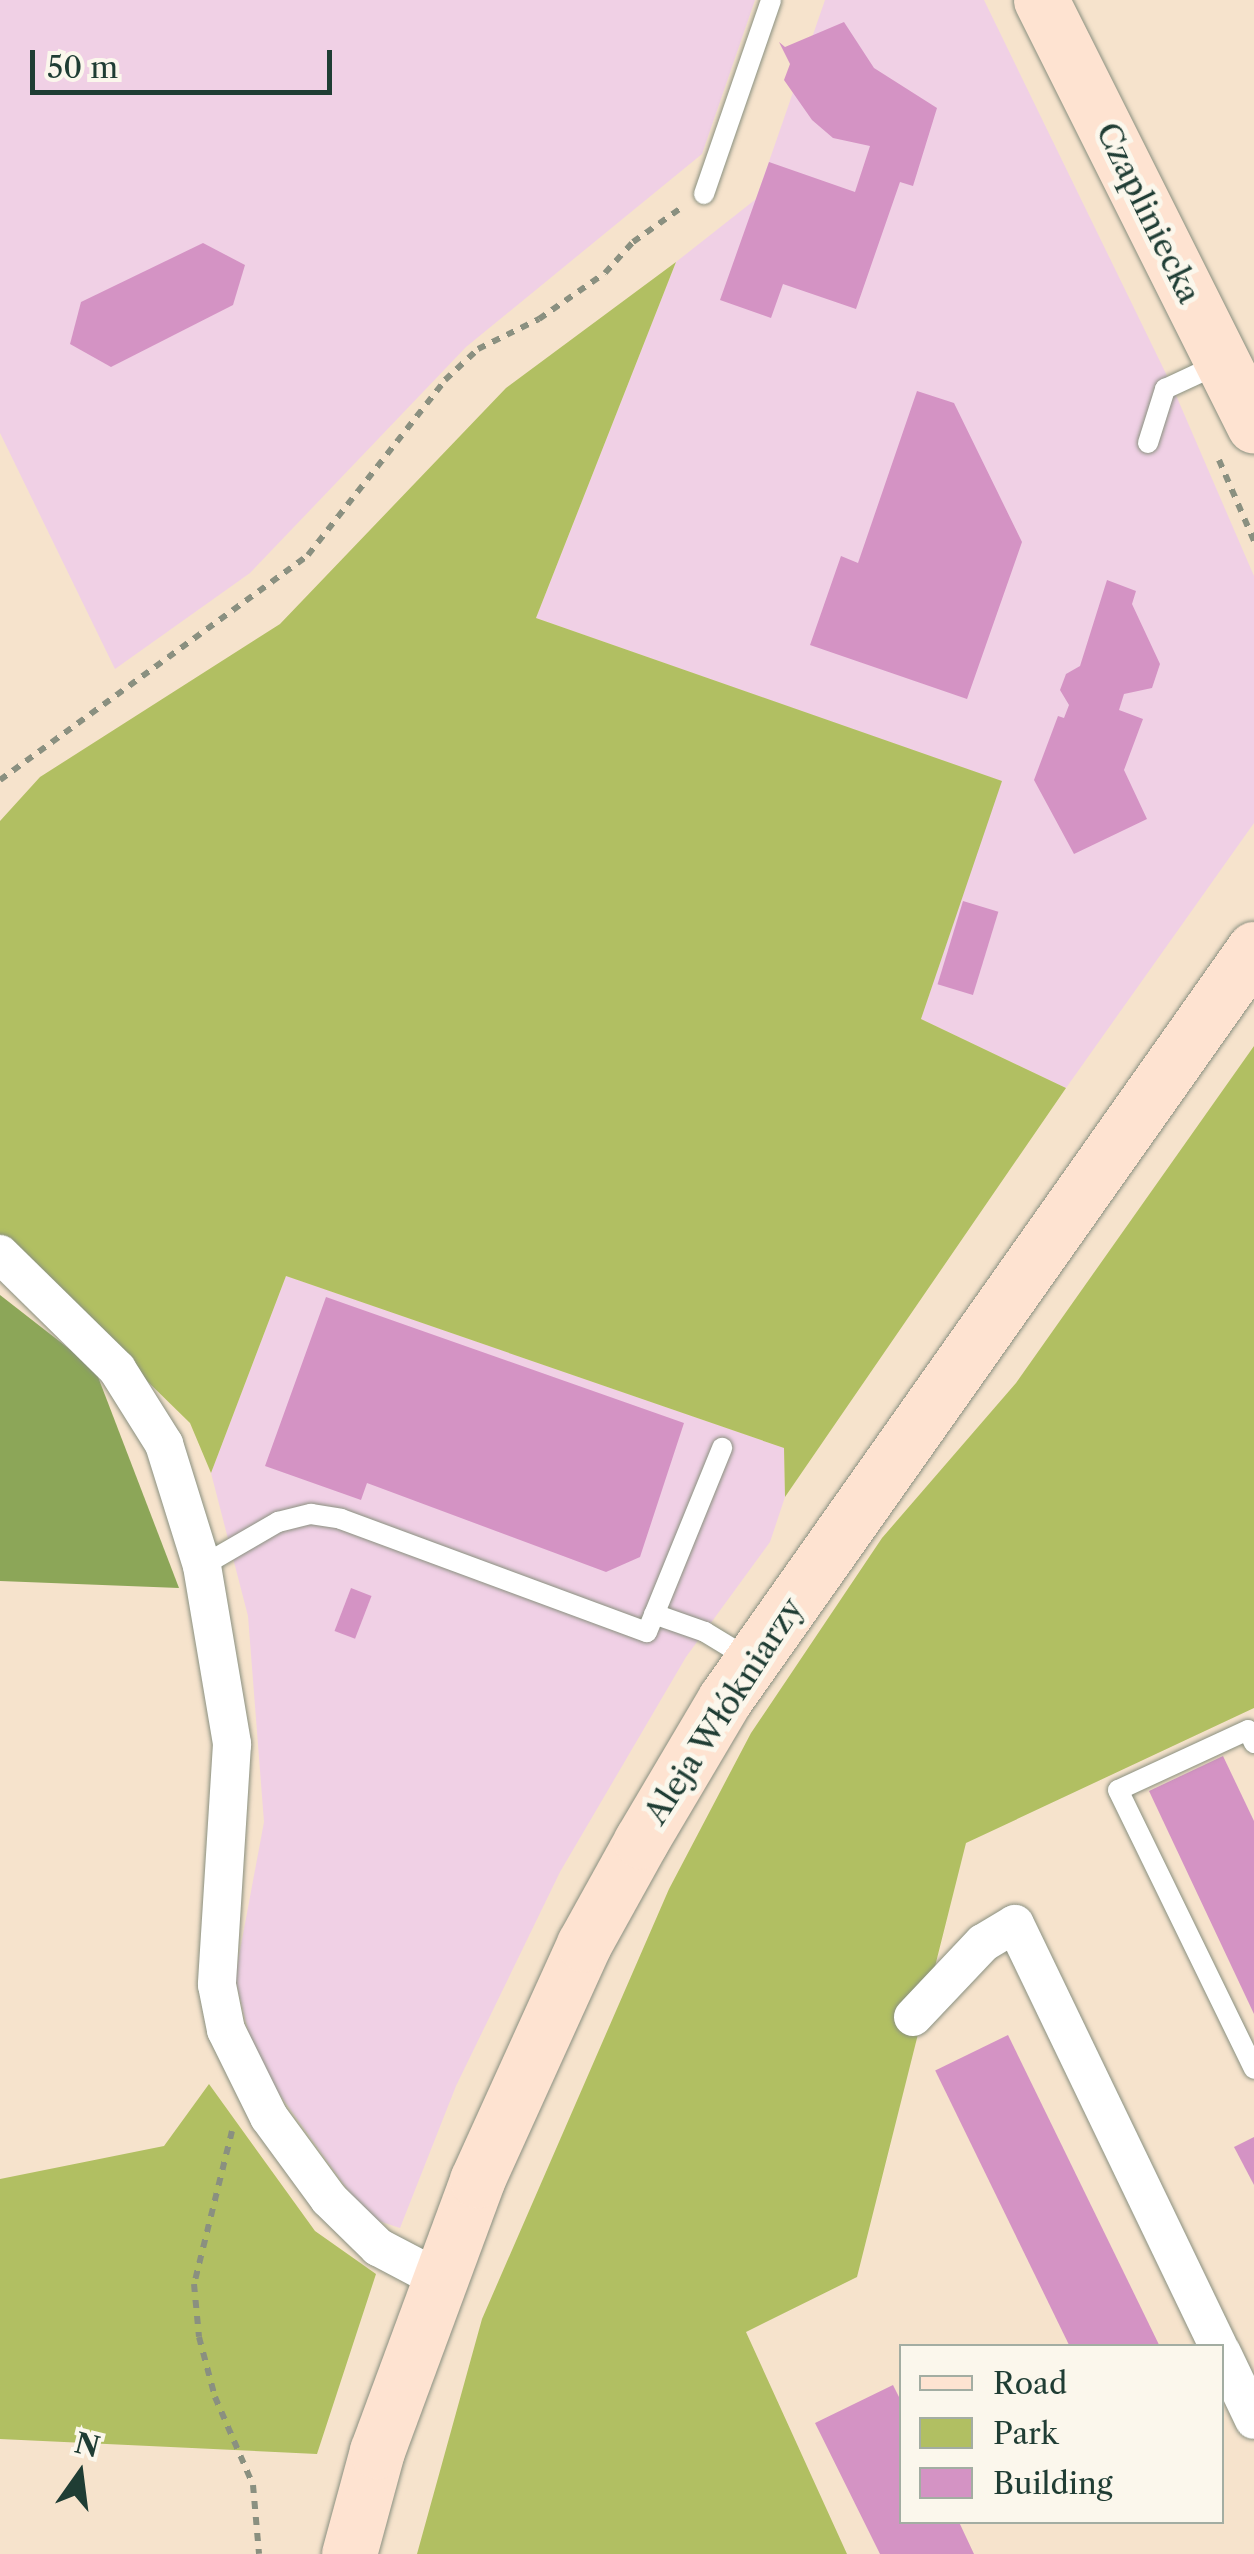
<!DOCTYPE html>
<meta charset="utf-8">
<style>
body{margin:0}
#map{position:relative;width:1254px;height:2554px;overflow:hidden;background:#f6e3cc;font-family:"Libre Caslon Text",serif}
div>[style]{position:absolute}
.built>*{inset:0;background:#f0d0e5}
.green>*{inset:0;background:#b1bf62}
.forest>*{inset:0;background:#8ca658}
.building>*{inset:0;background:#d493c4;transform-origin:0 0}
.path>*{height:6px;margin-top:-3px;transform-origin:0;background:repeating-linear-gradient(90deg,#8a9080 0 8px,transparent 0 16px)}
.roads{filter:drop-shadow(0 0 2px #8a9080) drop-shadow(0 0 2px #8a9080)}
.lane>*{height:20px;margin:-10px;padding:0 10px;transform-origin:10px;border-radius:10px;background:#fff}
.street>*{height:38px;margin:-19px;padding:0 19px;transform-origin:19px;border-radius:19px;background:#fff}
.secondary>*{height:55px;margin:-27.5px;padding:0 27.5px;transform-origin:27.5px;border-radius:27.5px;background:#fee3d1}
span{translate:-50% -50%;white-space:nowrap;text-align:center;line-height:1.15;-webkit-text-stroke:10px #fbf7ec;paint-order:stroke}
.street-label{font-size:32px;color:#1f3d34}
.legend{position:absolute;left:899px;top:2344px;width:325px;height:180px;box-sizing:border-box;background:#fbf7ec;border:2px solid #a3ada2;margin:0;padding:12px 18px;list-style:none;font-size:30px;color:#1f3d34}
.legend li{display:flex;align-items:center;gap:20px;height:50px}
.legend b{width:50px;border:2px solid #a3ada2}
.north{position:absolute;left:30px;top:2424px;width:100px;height:100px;-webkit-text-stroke:8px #fbf7ec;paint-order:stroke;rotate:14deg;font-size:28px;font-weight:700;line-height:40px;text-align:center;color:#1f3d34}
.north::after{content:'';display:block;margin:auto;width:35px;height:45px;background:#1f3d34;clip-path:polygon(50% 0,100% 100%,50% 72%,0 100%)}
.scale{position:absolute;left:30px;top:50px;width:302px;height:45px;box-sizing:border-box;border:5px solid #1f3d34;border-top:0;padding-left:12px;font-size:30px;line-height:35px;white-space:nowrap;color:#1f3d34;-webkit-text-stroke:8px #fbf7ec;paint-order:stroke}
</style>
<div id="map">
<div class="built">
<div style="clip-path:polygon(0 0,755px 0,702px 154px,466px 347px,250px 573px,115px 669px,0 433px)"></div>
<div style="clip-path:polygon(825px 0,984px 0,1172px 386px,1254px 576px,1254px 823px,1066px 1088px,921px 1019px,1001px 781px,536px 618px,676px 262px,756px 199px)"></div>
<div style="clip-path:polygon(286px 1276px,784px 1448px,785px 1497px,770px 1542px,686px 1657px,560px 1872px,456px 2086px,400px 2228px,367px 2217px,255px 2060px,235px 1977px,264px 1822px,248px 1616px,211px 1473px)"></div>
</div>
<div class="green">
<div style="clip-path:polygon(676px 262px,536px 618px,1002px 781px,921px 1019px,1066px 1088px,785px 1497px,784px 1448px,286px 1276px,211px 1473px,190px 1423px,0 1237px,0 821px,40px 777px,280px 624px,506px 388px)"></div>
<div style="clip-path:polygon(1254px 1046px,1254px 1708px,966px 1843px,857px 2277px,746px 2332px,847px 2554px,417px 2554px,482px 2319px,669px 1889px,751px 1733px,882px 1538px,1016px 1383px)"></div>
<div style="clip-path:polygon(209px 2084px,315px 2231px,376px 2274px,317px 2454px,0 2439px,0 2179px,164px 2146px)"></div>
</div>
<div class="forest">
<div style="clip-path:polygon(0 1295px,95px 1369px,179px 1588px,0 1581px)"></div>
</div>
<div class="building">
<div style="clip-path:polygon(844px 22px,874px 68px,937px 108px,913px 186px,900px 182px,856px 309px,783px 284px,771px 318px,720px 300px,769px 162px,855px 192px,870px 146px,833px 138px,812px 120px,784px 80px,790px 64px,779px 42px,785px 47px)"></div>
<div style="clip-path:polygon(203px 243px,245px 265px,233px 305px,111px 367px,70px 344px,81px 302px)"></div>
<div style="clip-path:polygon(917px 391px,954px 403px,1022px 542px,967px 699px,810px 645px,841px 556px,858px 563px)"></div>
<div style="clip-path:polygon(1107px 580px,1136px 591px,1132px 604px,1160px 664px,1152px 688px,1124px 694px,1119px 710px,1143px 719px,1124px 770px,1147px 819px,1074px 854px,1034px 780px,1058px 716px,1064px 718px,1069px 705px,1060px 690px,1066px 674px,1080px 666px)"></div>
<div style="left:963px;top:901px;width:37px;height:87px;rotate:17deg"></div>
<div style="clip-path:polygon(326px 1297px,684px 1423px,640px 1557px,606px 1572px,367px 1483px,361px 1500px,265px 1466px)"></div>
<div style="left:351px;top:1588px;width:22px;height:46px;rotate:21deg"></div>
<div style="clip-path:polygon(1223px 1756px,1254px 1821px,1254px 2014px,1149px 1791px)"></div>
<div style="left:1008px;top:2035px;width:347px;height:81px;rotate:64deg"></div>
<div style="clip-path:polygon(1254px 2137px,1254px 2185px,1234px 2147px)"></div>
<div style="clip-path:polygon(893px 2385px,902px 2403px,902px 2522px,959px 2522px,974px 2554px,880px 2554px,815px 2423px)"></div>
</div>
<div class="path">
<div style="left:1219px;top:460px;width:88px;rotate:66.6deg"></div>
<div style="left:0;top:780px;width:381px;rotate:-36.1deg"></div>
<div style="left:308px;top:555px;width:222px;rotate:-51.9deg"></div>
<div style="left:445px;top:380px;width:45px;rotate:-43.2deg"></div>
<div style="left:478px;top:349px;width:68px;rotate:-26.2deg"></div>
<div style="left:539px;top:319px;width:80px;rotate:-34.9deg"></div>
<div style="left:605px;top:273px;width:42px;rotate:-47.9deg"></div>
<div style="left:633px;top:242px;width:59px;rotate:-35.3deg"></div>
<div style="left:232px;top:2131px;width:158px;rotate:103.9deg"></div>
<div style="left:194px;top:2284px;width:53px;rotate:84.6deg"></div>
<div style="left:199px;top:2337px;width:62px;rotate:75.1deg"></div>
<div style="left:215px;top:2397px;width:96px;rotate:66.6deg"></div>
<div style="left:253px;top:2485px;width:69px;rotate:85deg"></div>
</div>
<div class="roads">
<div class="lane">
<div style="left:704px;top:194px;width:205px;rotate:-70.9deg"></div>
<div style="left:1148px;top:443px;width:57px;rotate:-72.5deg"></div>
<div style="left:1165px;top:389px;width:62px;rotate:-24.9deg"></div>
<div style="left:202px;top:1566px;width:88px;rotate:-30.1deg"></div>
<div style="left:278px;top:1522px;width:34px;rotate:-14deg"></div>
<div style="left:311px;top:1514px;width:30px;rotate:9deg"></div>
<div style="left:341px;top:1519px;width:326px;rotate:20.3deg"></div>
<div style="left:647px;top:1632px;width:199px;rotate:-67.8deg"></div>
<div style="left:654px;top:1614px;width:54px;rotate:19.4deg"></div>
<div style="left:705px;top:1632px;width:54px;rotate:31.3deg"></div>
<div style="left:1254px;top:1743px;width:14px;rotate:-115deg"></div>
<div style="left:1248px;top:1730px;width:143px;rotate:155.2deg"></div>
<div style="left:1118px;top:1790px;width:310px;rotate:64deg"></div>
</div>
<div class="street">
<div style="left:0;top:1254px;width:164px;rotate:44.5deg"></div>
<div style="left:117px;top:1369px;width:89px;rotate:57.9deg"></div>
<div style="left:164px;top:1444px;width:128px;rotate:72.7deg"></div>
<div style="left:202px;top:1566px;width:181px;rotate:80.4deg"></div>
<div style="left:232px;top:1744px;width:241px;rotate:93.6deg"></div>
<div style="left:217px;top:1985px;width:46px;rotate:78.7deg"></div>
<div style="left:226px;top:2030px;width:97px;rotate:63.7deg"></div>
<div style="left:269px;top:2117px;width:102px;rotate:53.8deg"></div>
<div style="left:329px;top:2199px;width:69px;rotate:44.4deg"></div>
<div style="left:378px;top:2247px;width:69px;rotate:27.7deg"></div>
<div style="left:913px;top:2017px;width:102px;rotate:-46.6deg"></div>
<div style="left:983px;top:1943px;width:37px;rotate:-31deg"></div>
<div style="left:1015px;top:1924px;width:468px;rotate:64.3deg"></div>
<div style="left:1222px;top:2353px;width:74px;rotate:64.5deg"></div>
</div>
<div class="secondary">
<div style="left:1041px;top:0;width:476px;rotate:63.4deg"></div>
<div style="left:349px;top:2554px;width:107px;rotate:-74.8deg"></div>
<div style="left:377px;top:2451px;width:289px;rotate:-69.7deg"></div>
<div style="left:477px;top:2180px;width:259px;rotate:-65.6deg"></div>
<div style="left:584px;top:1944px;width:118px;rotate:-61deg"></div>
<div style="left:641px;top:1841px;width:165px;rotate:-59.4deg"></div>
<div style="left:725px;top:1699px;width:918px;rotate:-54.8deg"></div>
</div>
</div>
<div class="street-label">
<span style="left:1148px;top:213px;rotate:64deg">Czapliniecka</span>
<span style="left:724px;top:1711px;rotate:-57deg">Aleja Włókniarzy</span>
</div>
<ul class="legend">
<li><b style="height:12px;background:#fee3d1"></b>Road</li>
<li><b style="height:28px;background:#b1bf62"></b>Park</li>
<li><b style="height:28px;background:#d493c4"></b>Building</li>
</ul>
<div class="north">N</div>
<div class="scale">50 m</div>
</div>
